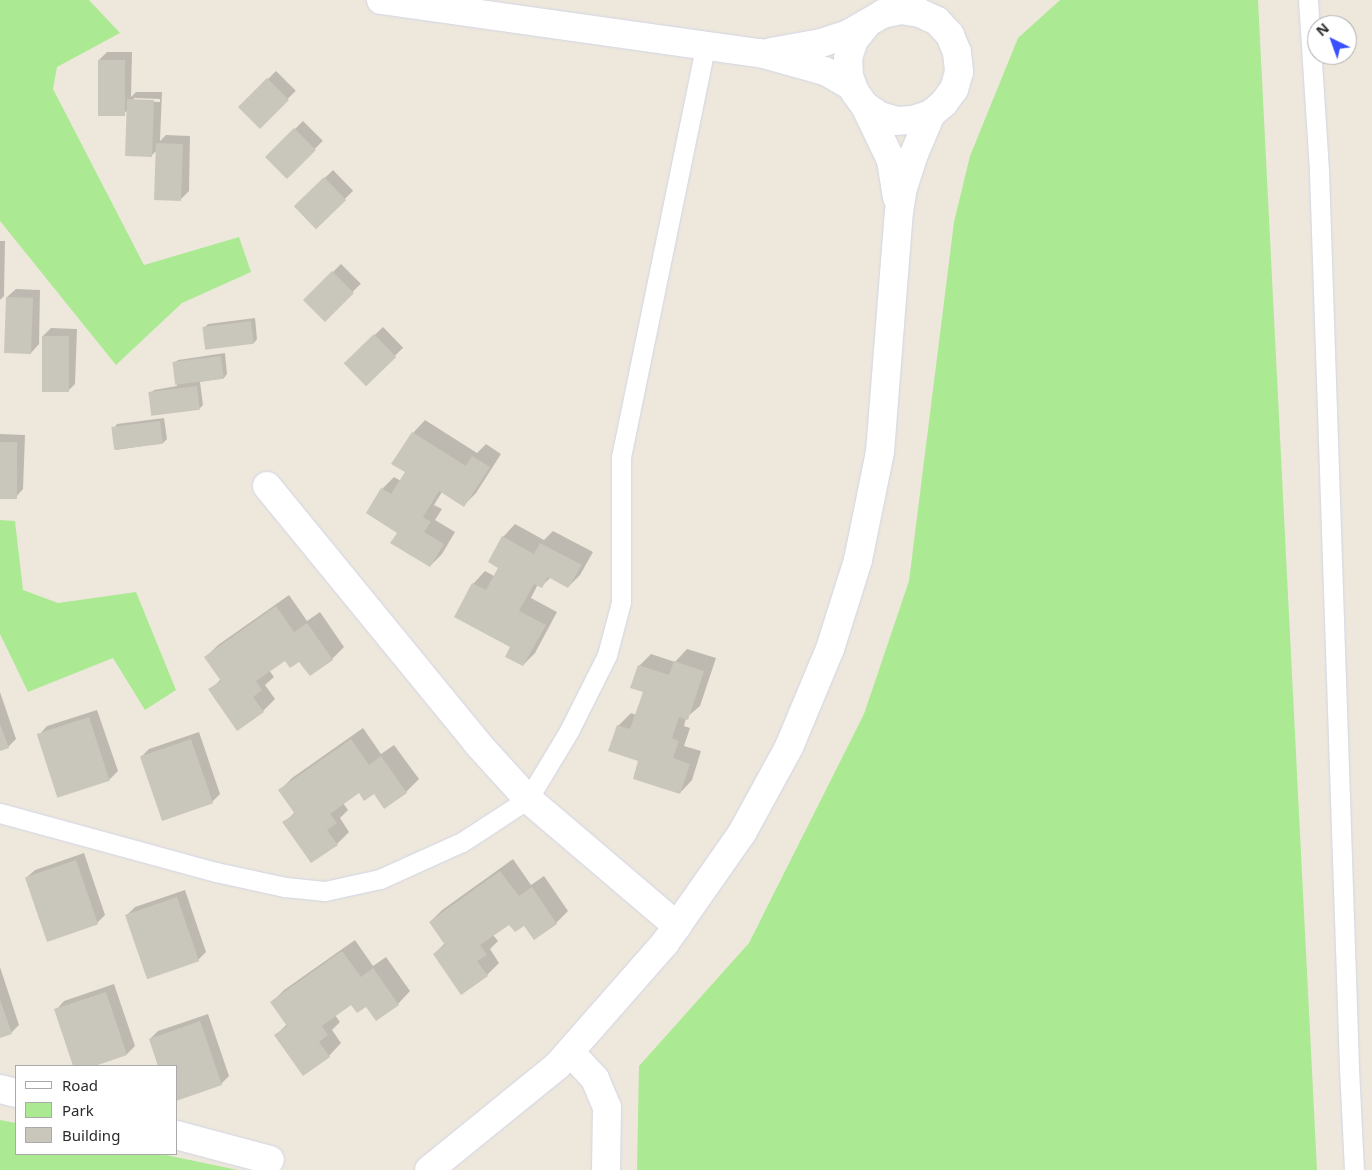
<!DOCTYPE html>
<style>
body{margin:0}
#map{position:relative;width:1372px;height:1170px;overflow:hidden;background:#eee8dc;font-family:"Noto Sans",sans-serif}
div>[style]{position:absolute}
.green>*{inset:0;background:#abea93}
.shadow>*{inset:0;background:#0003;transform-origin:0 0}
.building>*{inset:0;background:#c9c6bb;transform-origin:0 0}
.roads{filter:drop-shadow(0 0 1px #d1d4e5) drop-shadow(0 0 1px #d1d4e5)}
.lane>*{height:19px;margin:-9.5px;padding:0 9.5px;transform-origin:9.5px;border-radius:9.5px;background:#fff}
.street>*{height:28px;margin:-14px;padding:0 14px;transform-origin:14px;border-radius:14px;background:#fff}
.secondary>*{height:28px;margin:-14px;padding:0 14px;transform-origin:14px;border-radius:14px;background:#fff}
span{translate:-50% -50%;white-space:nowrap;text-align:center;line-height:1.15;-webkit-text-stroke:4.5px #fff;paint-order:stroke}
.legend{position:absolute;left:15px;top:1065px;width:162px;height:90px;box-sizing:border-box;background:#fff;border:1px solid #aaa;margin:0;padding:6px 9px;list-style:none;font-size:15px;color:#2b2b2b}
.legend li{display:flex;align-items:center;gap:10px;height:25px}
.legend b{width:25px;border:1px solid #aaa}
.north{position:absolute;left:1307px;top:15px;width:50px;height:50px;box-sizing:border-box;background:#fff;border:1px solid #aaa;border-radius:50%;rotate:318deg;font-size:14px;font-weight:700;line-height:20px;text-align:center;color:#2b2b2b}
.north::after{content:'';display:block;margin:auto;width:18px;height:22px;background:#3850ff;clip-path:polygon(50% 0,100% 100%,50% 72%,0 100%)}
</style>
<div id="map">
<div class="green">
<div style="clip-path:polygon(0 0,89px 0,120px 33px,57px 67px,53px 89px,144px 265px,239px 237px,251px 272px,182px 303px,116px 365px,0 221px)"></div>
<div style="clip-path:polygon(1060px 0,1258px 0,1317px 1170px,637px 1170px,639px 1066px,749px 943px,864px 714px,909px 581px,954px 222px,970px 156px,1018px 38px)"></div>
<div style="clip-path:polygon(0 520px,15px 521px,23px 590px,58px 603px,136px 592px,176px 690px,145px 710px,113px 658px,28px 692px,0 634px)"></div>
<div style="clip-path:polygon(0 1120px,16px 1123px,16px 1154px,161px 1154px,238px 1170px,0 1170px)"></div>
</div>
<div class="shadow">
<div style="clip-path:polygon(evenodd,107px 52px,132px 52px,131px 97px,136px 92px,162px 92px,160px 141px,166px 135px,190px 136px,189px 191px,181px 199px,157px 150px,152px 155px,128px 110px,122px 115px,99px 60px,107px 52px,134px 98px,160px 99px,160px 102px,134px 101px,134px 98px)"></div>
<div style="left:276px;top:71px;width:28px;height:51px;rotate:45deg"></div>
<div style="left:303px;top:121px;width:28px;height:52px;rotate:45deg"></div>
<div style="left:333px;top:170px;width:29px;height:52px;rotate:46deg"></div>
<div style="clip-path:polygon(0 241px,5px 241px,4px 296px,0 300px)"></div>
<div style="left:341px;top:264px;width:28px;height:51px;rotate:45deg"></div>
<div style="clip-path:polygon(16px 289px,40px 290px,39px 344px,31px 353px,7px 297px)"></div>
<div style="clip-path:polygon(255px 318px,257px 339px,254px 343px,204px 328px,208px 324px)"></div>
<div style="left:383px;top:327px;width:29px;height:52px;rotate:46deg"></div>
<div style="clip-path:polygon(51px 328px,77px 329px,75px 384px,67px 392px,43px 336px)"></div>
<div style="clip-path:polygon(225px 353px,227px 374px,224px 378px,200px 382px,203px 405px,200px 408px,150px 393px,154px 390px,177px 386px,174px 363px,178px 360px)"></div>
<div style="clip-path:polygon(164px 418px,167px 439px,163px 443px,116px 450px,114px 428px,117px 424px)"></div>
<div style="clip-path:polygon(425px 420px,477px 453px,486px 444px,501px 454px,476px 493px,464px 505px,442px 492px,434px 505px,442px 509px,435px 520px,455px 532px,442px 554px,430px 566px,399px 532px,382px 489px,394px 477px,401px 481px,407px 471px,413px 433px)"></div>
<div style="clip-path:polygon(0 434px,25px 435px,23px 489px,15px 498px,0 497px)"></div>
<div style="clip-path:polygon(515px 524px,544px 540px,553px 531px,593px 552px,580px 575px,568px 587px,551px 577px,542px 586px,538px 584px,531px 598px,557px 612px,535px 653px,523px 665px,473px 584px,485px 571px,494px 576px,500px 567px,503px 537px)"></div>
<div style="clip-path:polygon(289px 595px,307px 621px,320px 612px,344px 647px,332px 659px,286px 659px,269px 670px,274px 677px,265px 685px,275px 699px,263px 711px,210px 690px,221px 679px,206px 657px,218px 645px)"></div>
<div style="clip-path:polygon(687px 649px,716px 658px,700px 706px,686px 718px,684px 726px,690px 728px,684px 746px,701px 751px,692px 780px,680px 793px,640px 760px,618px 726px,631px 713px,636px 715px,644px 691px,639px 666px,651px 654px,675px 662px)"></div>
<div style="clip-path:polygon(0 692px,16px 739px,8px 747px,0 750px)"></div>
<div style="clip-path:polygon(97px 710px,118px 771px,109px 780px,39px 735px,47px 726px)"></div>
<div style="clip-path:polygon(363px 728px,381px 754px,394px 745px,419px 779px,406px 792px,384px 807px,374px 793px,360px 791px,343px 803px,348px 810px,340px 818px,349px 832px,337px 844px,284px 823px,295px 812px,280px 790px,292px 778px)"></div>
<div style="clip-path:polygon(199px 732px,220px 794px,212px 802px,141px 757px,149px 749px)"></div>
<div style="clip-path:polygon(84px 853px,105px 915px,97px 923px,26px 878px,35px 870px)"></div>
<div style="clip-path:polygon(513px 859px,531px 885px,544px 876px,568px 911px,556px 923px,534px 938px,525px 924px,510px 923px,493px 935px,498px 941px,490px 949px,499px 963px,487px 975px,434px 954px,445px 943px,430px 922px,442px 910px)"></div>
<div style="clip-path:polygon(185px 890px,206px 952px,198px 960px,127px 915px,135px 907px)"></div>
<div style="clip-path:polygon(355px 940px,373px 966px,386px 957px,410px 991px,398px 1004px,376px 1019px,366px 1005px,352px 1004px,335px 1015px,340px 1022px,332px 1030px,341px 1043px,329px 1056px,303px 1074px,276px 1035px,287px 1024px,272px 1002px,284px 990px)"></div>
<div style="clip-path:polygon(0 967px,19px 1025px,11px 1033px,0 1037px)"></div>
<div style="clip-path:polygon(114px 984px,135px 1046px,127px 1054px,91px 1066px,75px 1066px,56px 1010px,64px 1001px)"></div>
<div style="clip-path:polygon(208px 1014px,229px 1076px,221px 1084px,176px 1066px,159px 1066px,150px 1039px,158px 1031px)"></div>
</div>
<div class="building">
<div style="left:98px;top:60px;width:27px;height:56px"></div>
<div style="left:267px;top:78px;width:31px;height:41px;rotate:45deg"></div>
<div style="left:127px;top:99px;width:27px;height:57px;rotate:2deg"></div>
<div style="left:294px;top:128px;width:31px;height:41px;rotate:45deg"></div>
<div style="left:156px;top:143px;width:27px;height:57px;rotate:2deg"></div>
<div style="left:324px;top:177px;width:32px;height:42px;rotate:46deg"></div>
<div style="left:332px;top:271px;width:31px;height:41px;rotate:45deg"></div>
<div style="left:6px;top:297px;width:27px;height:56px;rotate:2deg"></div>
<div style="left:251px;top:321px;width:23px;height:49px;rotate:83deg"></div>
<div style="left:374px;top:334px;width:32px;height:42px;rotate:46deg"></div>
<div style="left:42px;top:336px;width:27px;height:56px"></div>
<div style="left:221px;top:356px;width:23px;height:49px;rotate:83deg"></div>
<div style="left:197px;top:386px;width:24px;height:49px;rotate:83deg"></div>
<div style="left:160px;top:421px;width:23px;height:49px;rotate:83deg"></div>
<div style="clip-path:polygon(412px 432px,466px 466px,472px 456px,490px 467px,464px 507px,439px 491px,423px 517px,431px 522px,424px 532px,444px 544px,430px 567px,390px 543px,397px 533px,366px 513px,381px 488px,391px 494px,405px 472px,391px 464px)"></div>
<div style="left:0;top:442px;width:17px;height:57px"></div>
<div style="clip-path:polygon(502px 536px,534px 554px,540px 543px,582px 565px,568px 588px,548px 577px,542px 588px,534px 584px,519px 611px,546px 625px,523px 666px,505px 657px,510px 647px,454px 617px,472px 583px,486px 590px,498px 568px,488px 562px)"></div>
<div style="clip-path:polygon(276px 606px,294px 632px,307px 623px,333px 660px,310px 676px,299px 662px,290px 668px,285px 661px,256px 681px,262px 690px,253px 697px,264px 712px,237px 731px,208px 689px,221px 681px,204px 657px)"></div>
<div style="clip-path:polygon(674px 661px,704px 671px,688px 720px,679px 717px,672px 738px,679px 741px,673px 758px,690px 764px,680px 794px,633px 779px,638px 761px,608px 751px,617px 725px,630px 729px,643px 692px,630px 688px,638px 665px,669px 675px)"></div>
<div style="left:89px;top:717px;width:67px;height:55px;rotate:72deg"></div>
<div style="clip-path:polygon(0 724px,9px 748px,0 751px)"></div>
<div style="left:191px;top:739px;width:68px;height:54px;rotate:71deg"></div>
<div style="clip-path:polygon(351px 739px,369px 765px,381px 756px,407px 793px,384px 809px,374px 794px,364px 801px,359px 793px,330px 814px,337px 823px,327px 830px,338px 845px,311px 863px,282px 822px,295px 814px,278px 790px)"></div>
<div style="left:76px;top:860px;width:68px;height:54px;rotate:71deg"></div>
<div style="clip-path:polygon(500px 871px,519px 896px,532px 887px,557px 924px,534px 940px,524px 926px,515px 932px,509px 925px,480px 945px,487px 955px,477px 961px,488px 976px,461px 995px,433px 954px,445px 945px,429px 922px)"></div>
<div style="left:177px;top:897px;width:68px;height:55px;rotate:71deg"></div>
<div style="clip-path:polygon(342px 951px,361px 977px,373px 968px,399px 1005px,376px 1021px,366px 1007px,357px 1013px,351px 1005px,322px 1026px,328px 1035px,319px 1042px,330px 1057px,303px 1076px,274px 1035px,287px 1026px,270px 1002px)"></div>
<div style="clip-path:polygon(106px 992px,127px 1055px,95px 1066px,73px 1066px,54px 1009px)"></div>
<div style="clip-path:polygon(0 999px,12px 1034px,0 1038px)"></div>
<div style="clip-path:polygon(200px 1021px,222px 1085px,176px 1101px,176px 1066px,158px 1066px,149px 1039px)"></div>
</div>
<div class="roads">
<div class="lane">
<div style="left:1308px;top:0;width:172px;rotate:86.3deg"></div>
<div style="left:1319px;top:172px;width:897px;rotate:88.08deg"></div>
<div style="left:1349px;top:1068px;width:102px;rotate:87.2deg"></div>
<div style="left:0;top:813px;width:224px;rotate:15.3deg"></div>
<div style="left:216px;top:872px;width:71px;rotate:12.3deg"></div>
<div style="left:285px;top:887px;width:40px;rotate:5.7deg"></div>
<div style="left:325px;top:891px;width:56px;rotate:-12.3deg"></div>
<div style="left:380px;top:879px;width:90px;rotate:-24.3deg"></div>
<div style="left:462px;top:842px;width:79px;rotate:-33.1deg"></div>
<div style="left:528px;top:799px;width:79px;rotate:-58.9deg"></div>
<div style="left:569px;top:731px;width:85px;rotate:-63.4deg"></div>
<div style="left:607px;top:655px;width:55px;rotate:-75.2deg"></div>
<div style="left:621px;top:602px;width:145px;rotate:-90deg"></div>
<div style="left:621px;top:457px;width:419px;rotate:-78.4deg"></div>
</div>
<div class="street">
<div style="left:865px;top:106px;width:60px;rotate:64.3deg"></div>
<div style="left:891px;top:160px;width:38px;rotate:81deg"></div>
<div style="left:267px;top:486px;width:332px;rotate:50.7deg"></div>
<div style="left:477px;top:743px;width:76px;rotate:47.7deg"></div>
<div style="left:528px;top:799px;width:196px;rotate:40.4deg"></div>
<div style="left:570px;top:1052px;width:37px;rotate:47deg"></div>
<div style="left:595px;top:1079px;width:30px;rotate:67deg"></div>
<div style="left:607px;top:1107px;width:63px;rotate:90.9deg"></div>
<div style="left:0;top:1089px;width:16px;rotate:14deg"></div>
<div style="left:176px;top:1135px;width:97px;rotate:14.9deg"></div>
<div style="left:429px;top:1170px;width:166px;rotate:-39.1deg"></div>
<div style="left:558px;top:1065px;width:162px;rotate:-48.7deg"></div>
<div style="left:665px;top:943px;width:134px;rotate:-55deg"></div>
<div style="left:742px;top:833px;width:98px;rotate:-61.3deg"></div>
<div style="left:789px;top:747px;width:106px;rotate:-67.3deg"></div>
<div style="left:830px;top:649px;width:93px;rotate:-72.5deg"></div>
<div style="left:858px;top:560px;width:110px;rotate:-78.5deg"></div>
<div style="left:880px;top:452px;width:241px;rotate:-85.5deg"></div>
<div style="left:899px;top:212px;width:24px;rotate:-81deg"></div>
<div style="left:903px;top:188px;width:36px;rotate:-72deg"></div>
<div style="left:914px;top:154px;width:43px;rotate:-67deg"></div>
</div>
<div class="secondary">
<div style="left:381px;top:0;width:383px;rotate:8deg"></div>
<div style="left:760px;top:53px;width:67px;rotate:15.5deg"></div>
<div style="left:825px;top:71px;width:32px;rotate:30deg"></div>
<div style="left:771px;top:52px;width:51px;rotate:-10.2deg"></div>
<div style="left:821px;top:43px;width:28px;rotate:-18deg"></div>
<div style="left:848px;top:34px;width:39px;rotate:-30deg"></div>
<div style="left:882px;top:14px;width:19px;rotate:-12deg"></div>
<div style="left:901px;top:10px;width:19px;rotate:9deg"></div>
<div style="left:920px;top:13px;width:19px;rotate:25deg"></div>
<div style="left:937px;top:21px;width:19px;rotate:47deg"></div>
<div style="left:950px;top:35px;width:18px;rotate:68deg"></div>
<div style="left:957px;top:52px;width:20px;rotate:84deg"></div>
<div style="left:959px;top:72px;width:18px;rotate:106deg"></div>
<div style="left:954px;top:89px;width:17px;rotate:126deg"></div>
<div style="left:944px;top:103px;width:17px;rotate:140deg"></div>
<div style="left:931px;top:114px;width:18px;rotate:161deg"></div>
<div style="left:914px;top:120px;width:17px;rotate:177deg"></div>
<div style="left:897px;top:121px;width:18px;rotate:-164deg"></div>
<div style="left:880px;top:116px;width:18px;rotate:-146deg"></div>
<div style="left:865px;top:106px;width:17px;rotate:-126deg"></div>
<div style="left:855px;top:92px;width:17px;rotate:-111deg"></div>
<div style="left:849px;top:76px;width:18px;rotate:-93deg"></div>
<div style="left:848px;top:58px;width:19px;rotate:-72deg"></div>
<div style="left:854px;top:40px;width:19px;rotate:-51deg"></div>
</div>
</div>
<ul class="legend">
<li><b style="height:6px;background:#fff"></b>Road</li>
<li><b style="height:14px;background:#abea93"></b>Park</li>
<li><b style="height:14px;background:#c9c6bb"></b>Building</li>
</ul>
<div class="north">N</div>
</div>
